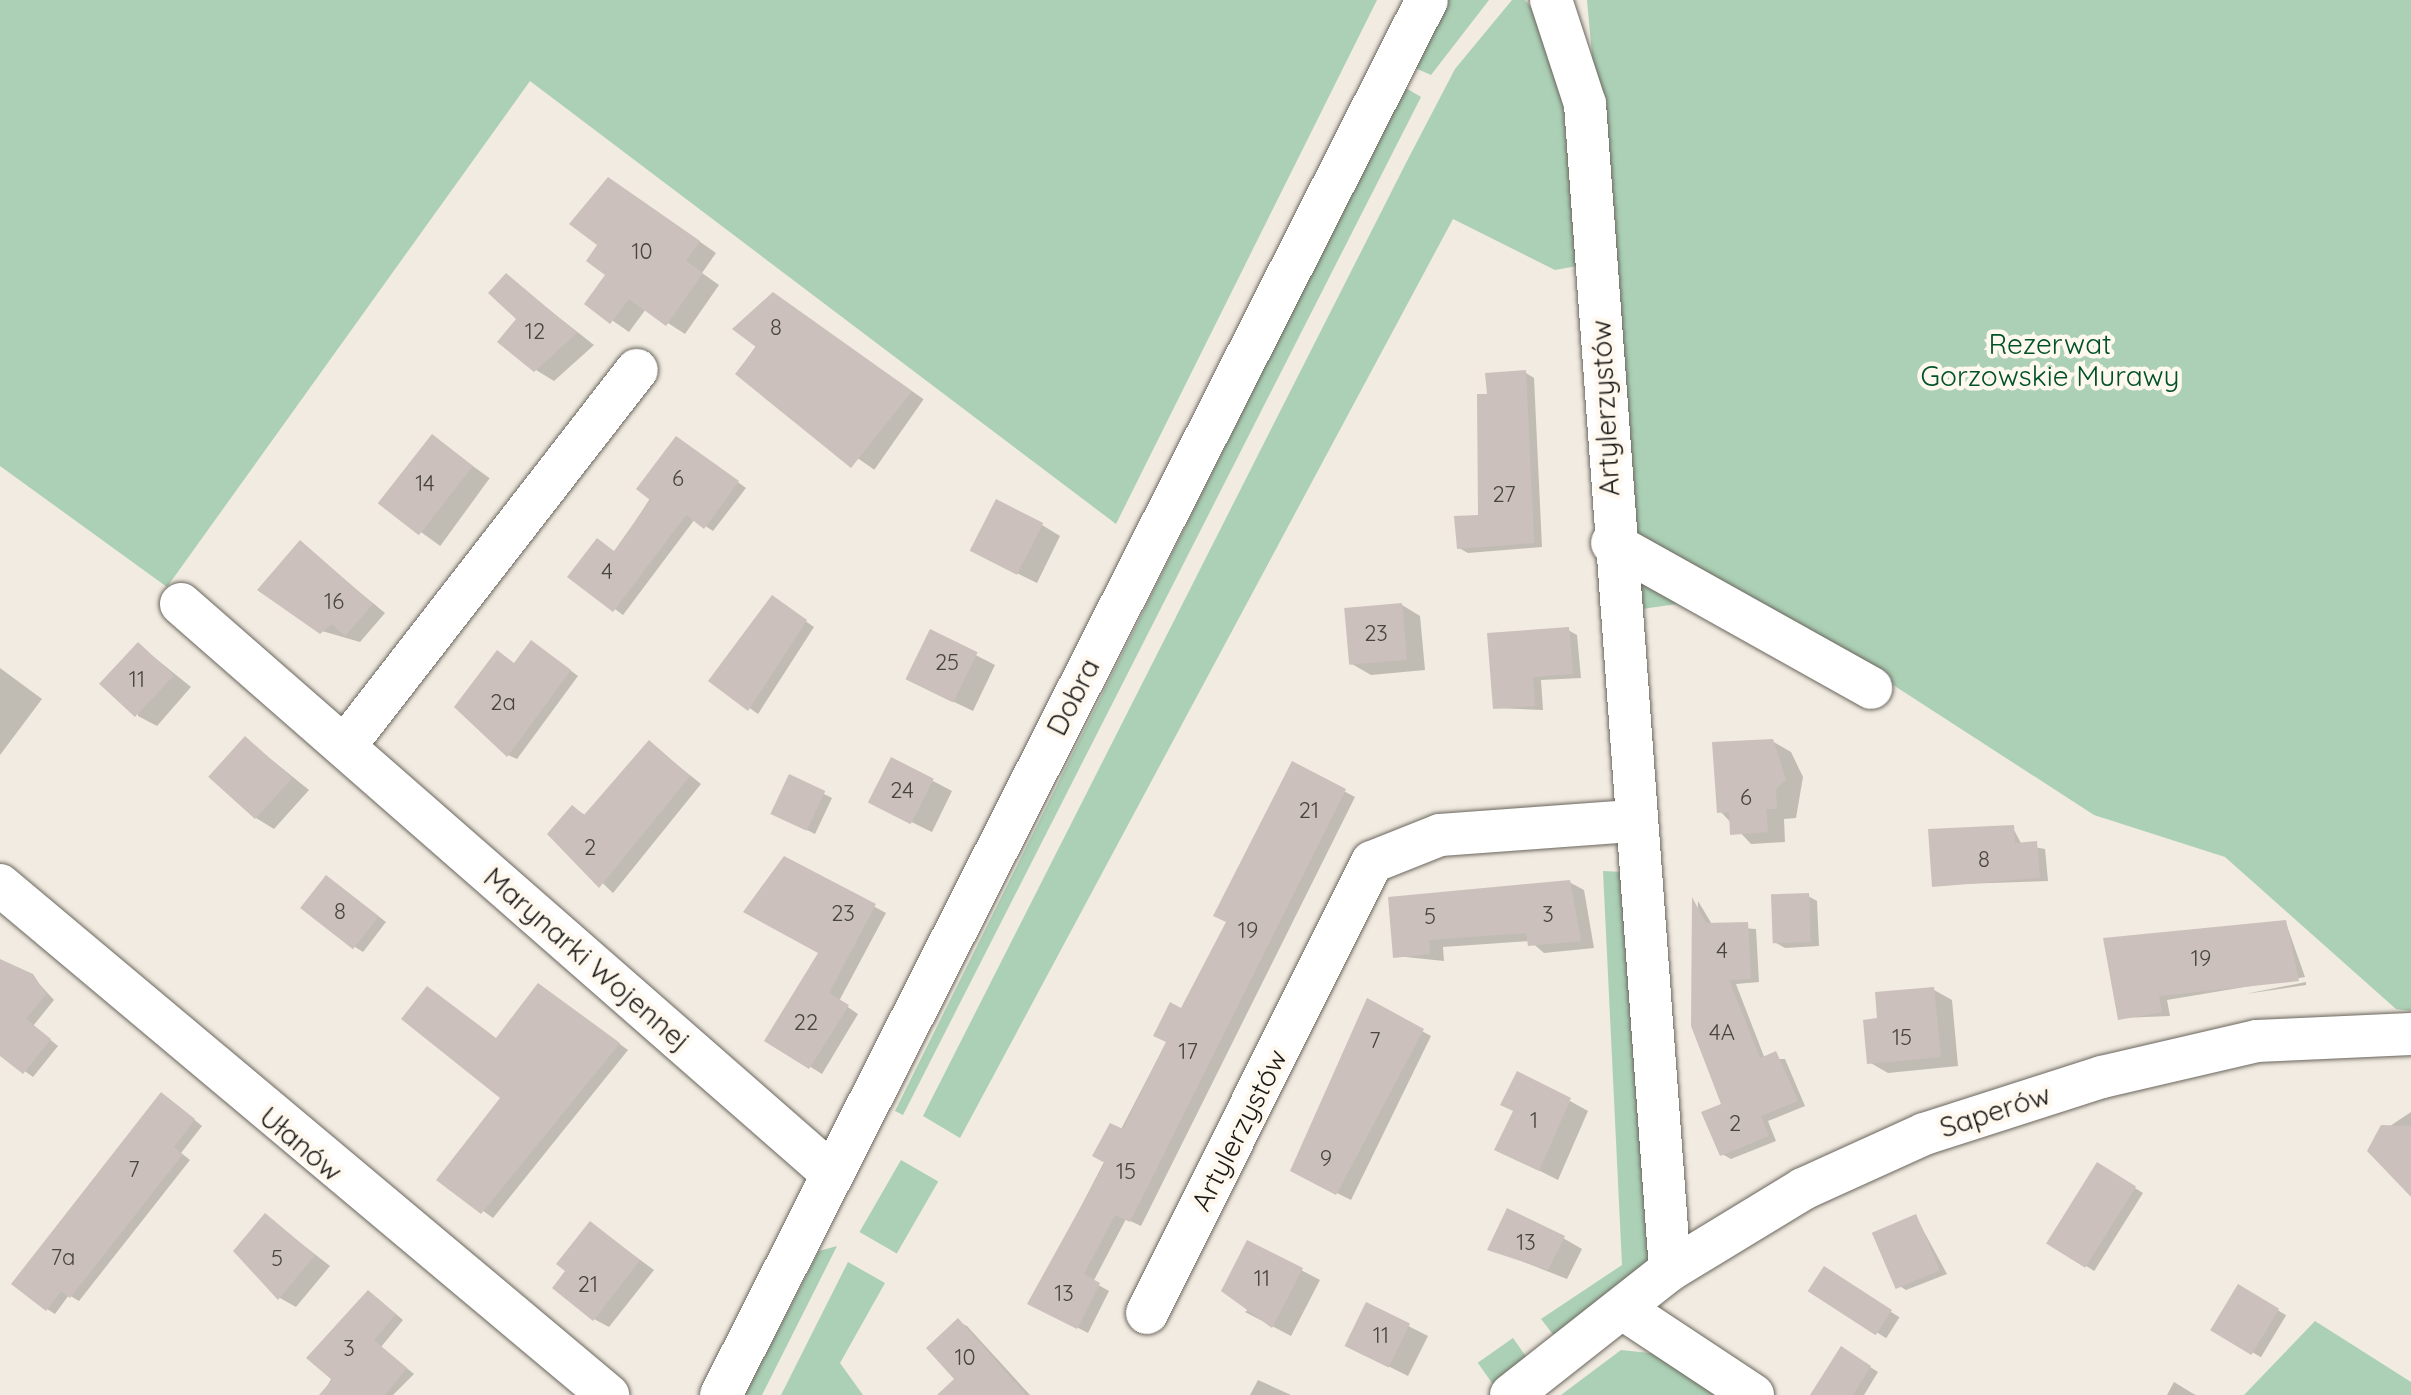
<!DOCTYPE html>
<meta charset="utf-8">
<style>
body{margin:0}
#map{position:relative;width:2411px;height:1395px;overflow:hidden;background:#f1ebe1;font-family:Quicksand,sans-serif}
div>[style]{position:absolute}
.green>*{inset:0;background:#abd0b5;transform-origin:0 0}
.shadow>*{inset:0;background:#0003;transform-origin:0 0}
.building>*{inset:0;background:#ccc0bc;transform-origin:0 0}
.roads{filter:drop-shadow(0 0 2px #6b665e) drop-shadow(0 0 2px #6b665e)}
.minor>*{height:42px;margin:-21px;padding:0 21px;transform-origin:21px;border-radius:21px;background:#fff}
span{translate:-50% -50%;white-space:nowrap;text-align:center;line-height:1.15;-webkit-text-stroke:9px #fef8ef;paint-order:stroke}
.number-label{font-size:22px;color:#484440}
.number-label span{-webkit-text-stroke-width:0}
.park-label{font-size:28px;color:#005229}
.street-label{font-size:28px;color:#1c1a17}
</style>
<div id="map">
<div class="green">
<div style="clip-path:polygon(0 0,1377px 0,1116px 524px,530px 81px,167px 587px,0 466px)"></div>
<div style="clip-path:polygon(1448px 0,1489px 0,1431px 75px,1413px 67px)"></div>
<div style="clip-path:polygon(1512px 0,1525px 0,1541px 20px,1560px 67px,1577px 266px,1555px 270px,1453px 219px,960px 1138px,923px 1116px,1407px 161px,1455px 69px)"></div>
<div style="clip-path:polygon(1587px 0,2411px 0,2411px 1011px,2396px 1009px,2225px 857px,2094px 815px,1887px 681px,1691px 602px,1642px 609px)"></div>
<div style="clip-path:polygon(1404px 87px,1421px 97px,903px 1115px,895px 1111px)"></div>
<div style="clip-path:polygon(1603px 871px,1624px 872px,1651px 1258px,1559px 1342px,1541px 1319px,1622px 1265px)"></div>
<div style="left:901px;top:1160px;width:43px;height:83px;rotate:30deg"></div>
<div style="clip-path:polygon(837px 1246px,762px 1395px,745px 1395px,819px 1251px)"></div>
<div style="clip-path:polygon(848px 1262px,885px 1283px,840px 1363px,863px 1395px,781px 1395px)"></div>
<div style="clip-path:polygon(2315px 1321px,2411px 1382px,2411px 1395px,2244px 1395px)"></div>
<div style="left:1513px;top:1338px;width:29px;height:43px;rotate:55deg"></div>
<div style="clip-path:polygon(1621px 1350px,1668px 1355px,1727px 1395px,1561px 1395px)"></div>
</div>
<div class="shadow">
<div style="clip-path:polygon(626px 190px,716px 253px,702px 273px,719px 285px,685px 334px,646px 309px,629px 332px,587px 303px,609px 274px,600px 245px)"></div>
<div style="clip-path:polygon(506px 276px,594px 345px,554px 381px,536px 370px)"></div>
<div style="left:786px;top:303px;width:168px;height:86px;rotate:35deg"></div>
<div style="clip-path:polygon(1526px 373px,1534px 378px,1542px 547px,1468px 553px,1459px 548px,1481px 517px,1490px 396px)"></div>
<div style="left:433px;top:437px;width:70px;height:84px;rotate:36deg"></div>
<div style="clip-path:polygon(685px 444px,746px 488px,713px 531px,695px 519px,623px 615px,570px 576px,615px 553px)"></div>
<div style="clip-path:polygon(1042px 525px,1060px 536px,1037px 583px,992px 561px)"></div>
<div style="clip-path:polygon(300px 543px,385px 613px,360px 642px,322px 631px)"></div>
<div style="clip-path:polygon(781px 604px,814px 627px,758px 714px,712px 681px)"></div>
<div style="clip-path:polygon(1402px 605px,1420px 616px,1425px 670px,1371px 675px,1352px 664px)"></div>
<div style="clip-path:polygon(1568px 630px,1577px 635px,1581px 678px,1541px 680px,1543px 710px,1495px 708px)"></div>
<div style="clip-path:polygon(931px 632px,995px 665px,973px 711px,927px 689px)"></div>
<div style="clip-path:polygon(139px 645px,191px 687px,157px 726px,138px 716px)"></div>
<div style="clip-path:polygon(540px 648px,578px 676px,517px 759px,508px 755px,515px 665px)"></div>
<div style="clip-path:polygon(0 668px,42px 699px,0 755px)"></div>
<div style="clip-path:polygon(246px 739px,309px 790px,274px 829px,256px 818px)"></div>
<div style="clip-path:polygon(1772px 741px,1791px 752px,1803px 777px,1796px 818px,1784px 819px,1785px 842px,1751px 844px,1720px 811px)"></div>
<div style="clip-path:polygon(650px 743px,701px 784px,613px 893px,551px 834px,573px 808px,587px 816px)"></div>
<div style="clip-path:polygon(1293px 764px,1355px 797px,1141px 1226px,1126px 1219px,1093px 1282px,1109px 1291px,1088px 1333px,1031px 1303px,1229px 921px)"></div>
<div style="clip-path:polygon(790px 777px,832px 798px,815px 834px,781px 817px)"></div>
<div style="clip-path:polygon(933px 781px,952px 791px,932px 832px,891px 812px)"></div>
<div style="clip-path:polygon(2013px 828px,2022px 845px,2045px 849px,2048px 881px,1935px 885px)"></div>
<div style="clip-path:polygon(785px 859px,886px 913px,839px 1001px,858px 1014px,822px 1074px,767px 1040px,822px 953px)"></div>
<div style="clip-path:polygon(1569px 882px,1584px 890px,1594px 948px,1544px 953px,1530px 941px,1443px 947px,1444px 961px,1396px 956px,1391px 900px)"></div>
<div style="clip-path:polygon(335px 883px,386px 922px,363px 952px,355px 947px)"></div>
<div style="clip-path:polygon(1808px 896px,1817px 901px,1819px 946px,1785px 948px,1776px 943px)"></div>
<div style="clip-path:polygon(1698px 901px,1713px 926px,1756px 929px,1759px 982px,1736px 984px,1765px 1059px,1785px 1059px,1805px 1106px,1768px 1121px,1776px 1141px,1731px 1159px,1722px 1154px,1724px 1106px,1694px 1025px)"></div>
<div style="clip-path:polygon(2286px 923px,2305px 977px,2167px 1000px,2170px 1016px,2121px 1018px,2106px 940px)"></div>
<div style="clip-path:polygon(32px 976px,54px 1000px,33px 1026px,58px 1046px,33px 1077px,0 1053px,0 984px)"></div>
<div style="clip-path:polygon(2306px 982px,2306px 985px,2245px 994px)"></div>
<div style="clip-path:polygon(1934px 990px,1952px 1000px,1958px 1066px,1888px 1073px,1869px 1062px,1880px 1021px)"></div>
<div style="clip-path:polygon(548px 992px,628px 1050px,493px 1218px,440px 1180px,504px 1097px,497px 1040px)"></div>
<div style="clip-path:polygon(1368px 1002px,1431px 1036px,1351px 1200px,1307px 1178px)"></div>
<div style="clip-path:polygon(170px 1100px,202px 1126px,181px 1153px,190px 1160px,79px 1301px,69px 1295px,55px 1314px,47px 1309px)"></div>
<div style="clip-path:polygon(1570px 1101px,1588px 1111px,1558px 1180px,1516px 1159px,1516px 1111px)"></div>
<div style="clip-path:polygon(2411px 1112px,2411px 1191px,2370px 1151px,2375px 1136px)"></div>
<div style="left:2098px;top:1165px;width:53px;height:92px;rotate:32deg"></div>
<div style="clip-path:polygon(266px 1216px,330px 1266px,296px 1307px,280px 1298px)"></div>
<div style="clip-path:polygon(1916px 1217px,1947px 1274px,1906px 1290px,1898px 1285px)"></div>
<div style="clip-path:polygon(591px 1224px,654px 1270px,609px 1327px,594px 1319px,568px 1270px)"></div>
<div style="clip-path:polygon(1563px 1238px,1582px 1249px,1567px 1279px,1491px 1249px)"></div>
<div style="clip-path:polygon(1301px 1270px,1320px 1280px,1291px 1336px,1245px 1312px)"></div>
<div style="left:1824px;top:1270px;width:89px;height:25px;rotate:32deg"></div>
<div style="left:2239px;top:1287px;width:55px;height:49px;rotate:31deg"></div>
<div style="clip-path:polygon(377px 1298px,403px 1320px,381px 1347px,414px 1374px,393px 1395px,322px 1395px)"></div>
<div style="clip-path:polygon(1367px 1305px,1428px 1336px,1408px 1376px,1366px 1355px)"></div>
<div style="clip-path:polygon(958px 1322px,967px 1326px,1030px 1395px,940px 1395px,958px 1379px)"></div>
<div style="clip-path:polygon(1842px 1349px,1878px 1372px,1864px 1395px,1835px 1395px)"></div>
<div style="clip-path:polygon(1258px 1380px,1291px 1395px,1250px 1395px)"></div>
<div style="clip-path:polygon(2174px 1382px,2192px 1393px,2196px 1395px,2167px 1395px)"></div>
</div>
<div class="building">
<div style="clip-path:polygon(608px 177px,700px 241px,686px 261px,703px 273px,666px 326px,629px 299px,610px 324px,584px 304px,605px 275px,586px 261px,597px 245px,569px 224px)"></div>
<div style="clip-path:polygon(506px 273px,577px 333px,534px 372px,497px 342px,516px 319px,488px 293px)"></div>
<div style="clip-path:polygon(773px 292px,912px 391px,851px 468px,735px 374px,756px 347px,732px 329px)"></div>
<div style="clip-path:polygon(1526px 370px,1534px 543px,1457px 549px,1454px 516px,1478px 515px,1477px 394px,1487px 394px,1485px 373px)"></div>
<div style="left:432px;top:434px;width:52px;height:88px;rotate:38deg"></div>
<div style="clip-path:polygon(676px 436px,739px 481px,704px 529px,686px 515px,613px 612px,567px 577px,597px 538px,614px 551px,650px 500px,636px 489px)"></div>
<div style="left:996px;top:499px;width:53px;height:58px;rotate:27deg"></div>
<div style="clip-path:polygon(300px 540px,373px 604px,345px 636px,332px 624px,320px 634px,257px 590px)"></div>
<div style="clip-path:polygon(772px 595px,807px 620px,748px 711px,708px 681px)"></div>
<div style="left:1402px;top:603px;width:57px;height:58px;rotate:85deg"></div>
<div style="clip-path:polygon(1569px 627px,1573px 674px,1533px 677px,1535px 706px,1493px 709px,1487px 633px)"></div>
<div style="left:930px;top:629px;width:53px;height:56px;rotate:26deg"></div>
<div style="clip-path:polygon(531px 640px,571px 670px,507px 757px,454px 707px,497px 650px,514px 663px)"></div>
<div style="left:138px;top:642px;width:49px;height:57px;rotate:43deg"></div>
<div style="left:245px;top:736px;width:63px;height:55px;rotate:42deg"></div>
<div style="clip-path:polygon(1773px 739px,1786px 780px,1776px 789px,1777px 809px,1766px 809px,1768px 832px,1730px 835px,1729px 812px,1717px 813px,1712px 742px)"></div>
<div style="clip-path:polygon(649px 740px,690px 776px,599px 888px,547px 834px,572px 805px,584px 815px)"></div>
<div style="left:891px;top:757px;width:48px;height:51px;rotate:27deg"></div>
<div style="clip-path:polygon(1292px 761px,1346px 789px,1130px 1222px,1115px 1215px,1084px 1274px,1100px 1283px,1077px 1329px,1027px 1304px,1105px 1163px,1092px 1156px,1110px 1123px,1123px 1129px,1166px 1042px,1153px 1036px,1170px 1002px,1181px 1008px,1226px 922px,1213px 916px)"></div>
<div style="left:789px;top:774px;width:40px;height:44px;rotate:25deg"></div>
<div style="clip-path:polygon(2014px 825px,2015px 843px,2037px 841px,2040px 878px,1932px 887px,1928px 829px)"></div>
<div style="clip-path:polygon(784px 856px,876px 904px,829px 993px,849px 1005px,809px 1069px,764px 1041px,818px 953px,743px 912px)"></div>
<div style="left:326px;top:875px;width:67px;height:42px;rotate:38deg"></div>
<div style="clip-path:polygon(1570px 880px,1581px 941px,1528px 946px,1526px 933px,1429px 940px,1430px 954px,1393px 958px,1388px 897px)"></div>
<div style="left:1809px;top:893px;width:49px;height:38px;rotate:88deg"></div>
<div style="clip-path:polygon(1692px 897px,1706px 923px,1748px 922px,1751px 979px,1729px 980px,1760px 1058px,1776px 1051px,1798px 1101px,1761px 1116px,1769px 1136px,1720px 1156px,1701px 1112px,1721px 1104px,1691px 1026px)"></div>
<div style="clip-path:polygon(2286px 920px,2299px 981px,2159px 996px,2162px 1012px,2118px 1020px,2103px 938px)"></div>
<div style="clip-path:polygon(0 959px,33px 974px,46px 994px,26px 1019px,51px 1039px,23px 1074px,0 1056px)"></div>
<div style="clip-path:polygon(538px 983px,620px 1043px,481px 1214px,436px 1180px,500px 1098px,401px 1019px,427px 986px,496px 1038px)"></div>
<div style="clip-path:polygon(1934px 987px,1941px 1057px,1867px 1064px,1863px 1020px,1877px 1018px,1875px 992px)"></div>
<div style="clip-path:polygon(1367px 998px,1424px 1029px,1336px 1195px,1290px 1171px)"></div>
<div style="clip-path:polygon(1517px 1071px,1571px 1098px,1539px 1171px,1494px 1150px,1513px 1111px,1500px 1105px)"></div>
<div style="clip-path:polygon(161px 1092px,195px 1119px,174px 1147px,183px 1154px,70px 1298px,61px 1291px,46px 1311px,11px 1284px)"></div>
<div style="clip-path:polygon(2381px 1125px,2411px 1126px,2411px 1197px,2367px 1151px)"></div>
<div style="left:2097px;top:1162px;width:46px;height:96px;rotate:32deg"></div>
<div style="clip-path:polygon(1507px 1208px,1565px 1236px,1548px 1270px,1487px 1250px)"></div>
<div style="clip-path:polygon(265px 1213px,315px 1255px,278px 1300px,233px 1251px)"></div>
<div style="left:1916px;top:1214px;width:61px;height:48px;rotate:67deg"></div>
<div style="clip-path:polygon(590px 1221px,640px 1260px,593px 1321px,552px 1288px,565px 1271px,556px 1264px)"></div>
<div style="clip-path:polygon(1247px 1240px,1303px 1268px,1272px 1328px,1221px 1291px)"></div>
<div style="left:1824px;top:1266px;width:81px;height:30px;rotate:33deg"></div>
<div style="left:2238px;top:1284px;width:48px;height:54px;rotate:31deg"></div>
<div style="clip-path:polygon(368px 1290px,396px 1314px,374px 1340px,407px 1368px,385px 1395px,319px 1395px,332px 1380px,306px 1358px)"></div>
<div style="left:1366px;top:1302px;width:49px;height:49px;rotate:26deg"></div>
<div style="clip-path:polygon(958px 1318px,1026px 1395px,937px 1395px,954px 1379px,926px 1348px)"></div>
<div style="clip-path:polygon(1841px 1346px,1871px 1366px,1853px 1395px,1810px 1395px)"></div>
</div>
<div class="roads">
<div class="minor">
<div style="left:1551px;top:0;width:109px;rotate:71.9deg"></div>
<div style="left:1585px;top:104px;width:1169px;rotate:85.83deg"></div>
<div style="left:1612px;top:543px;width:297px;rotate:29.2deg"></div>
<div style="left:181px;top:604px;width:861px;rotate:41.19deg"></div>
<div style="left:345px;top:746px;width:476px;rotate:-52.2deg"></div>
<div style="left:0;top:885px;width:794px;rotate:39.99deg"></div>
<div style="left:1623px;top:1309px;width:156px;rotate:33.5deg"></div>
<div style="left:1147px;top:1313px;width:504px;rotate:-63.49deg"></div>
<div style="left:1372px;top:862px;width:73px;rotate:-21.7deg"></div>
<div style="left:1440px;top:835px;width:192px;rotate:-4.2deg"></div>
<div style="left:721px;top:1395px;width:1563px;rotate:-63.16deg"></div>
<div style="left:1511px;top:1395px;width:202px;rotate:-38.2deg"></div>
<div style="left:1670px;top:1270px;width:156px;rotate:-31.3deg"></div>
<div style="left:1803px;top:1189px;width:133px;rotate:-24.4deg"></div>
<div style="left:1924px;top:1134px;width:187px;rotate:-17.8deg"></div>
<div style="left:2102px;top:1077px;width:159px;rotate:-13.1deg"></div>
<div style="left:2257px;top:1041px;width:154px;rotate:-2.6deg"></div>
</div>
</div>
<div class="number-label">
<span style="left:642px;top:252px">10</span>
<span style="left:776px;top:328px">8</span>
<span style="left:535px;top:332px">12</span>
<span style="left:678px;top:479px">6</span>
<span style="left:425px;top:484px">14</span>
<span style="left:1504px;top:495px">27</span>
<span style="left:607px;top:572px">4</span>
<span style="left:334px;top:602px">16</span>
<span style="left:1376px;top:634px">23</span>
<span style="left:947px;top:663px">25</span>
<span style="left:137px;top:680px">11</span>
<span style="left:503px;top:703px">2a</span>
<span style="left:902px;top:791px">24</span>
<span style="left:1746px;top:798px">6</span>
<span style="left:1309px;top:811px">21</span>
<span style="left:590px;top:848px">2</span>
<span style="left:1984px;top:860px">8</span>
<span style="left:340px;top:912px">8</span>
<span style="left:843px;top:914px">23</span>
<span style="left:1548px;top:915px">3</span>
<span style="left:1430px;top:917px">5</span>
<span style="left:1248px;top:931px">19</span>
<span style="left:1722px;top:951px">4</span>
<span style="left:2201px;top:959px">19</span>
<span style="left:806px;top:1023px">22</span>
<span style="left:1722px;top:1033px">4A</span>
<span style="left:1902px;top:1038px">15</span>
<span style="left:1375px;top:1041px">7</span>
<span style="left:1188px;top:1052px">17</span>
<span style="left:1534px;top:1121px">1</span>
<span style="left:1735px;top:1124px">2</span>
<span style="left:1326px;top:1159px">9</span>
<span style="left:134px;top:1170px">7</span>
<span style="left:1126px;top:1172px">15</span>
<span style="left:1526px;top:1243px">13</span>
<span style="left:63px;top:1258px">7a</span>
<span style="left:277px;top:1259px">5</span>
<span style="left:1262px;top:1279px">11</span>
<span style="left:588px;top:1285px">21</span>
<span style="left:1064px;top:1294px">13</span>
<span style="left:1381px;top:1336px">11</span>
<span style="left:349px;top:1349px">3</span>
<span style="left:965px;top:1358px">10</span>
</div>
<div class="park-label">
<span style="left:2050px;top:360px">Rezerwat<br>Gorzowskie Murawy</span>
</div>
<div class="street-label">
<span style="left:1605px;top:408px;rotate:-93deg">Artylerzystów</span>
<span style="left:1073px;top:697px;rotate:-63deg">Dobra</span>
<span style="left:587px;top:959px;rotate:41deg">Marynarki Wojennej</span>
<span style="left:1995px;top:1111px;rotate:-18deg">Saperów</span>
<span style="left:1239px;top:1130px;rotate:-63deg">Artylerzystów</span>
<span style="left:301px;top:1144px;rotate:40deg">Ułanów</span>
</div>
</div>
